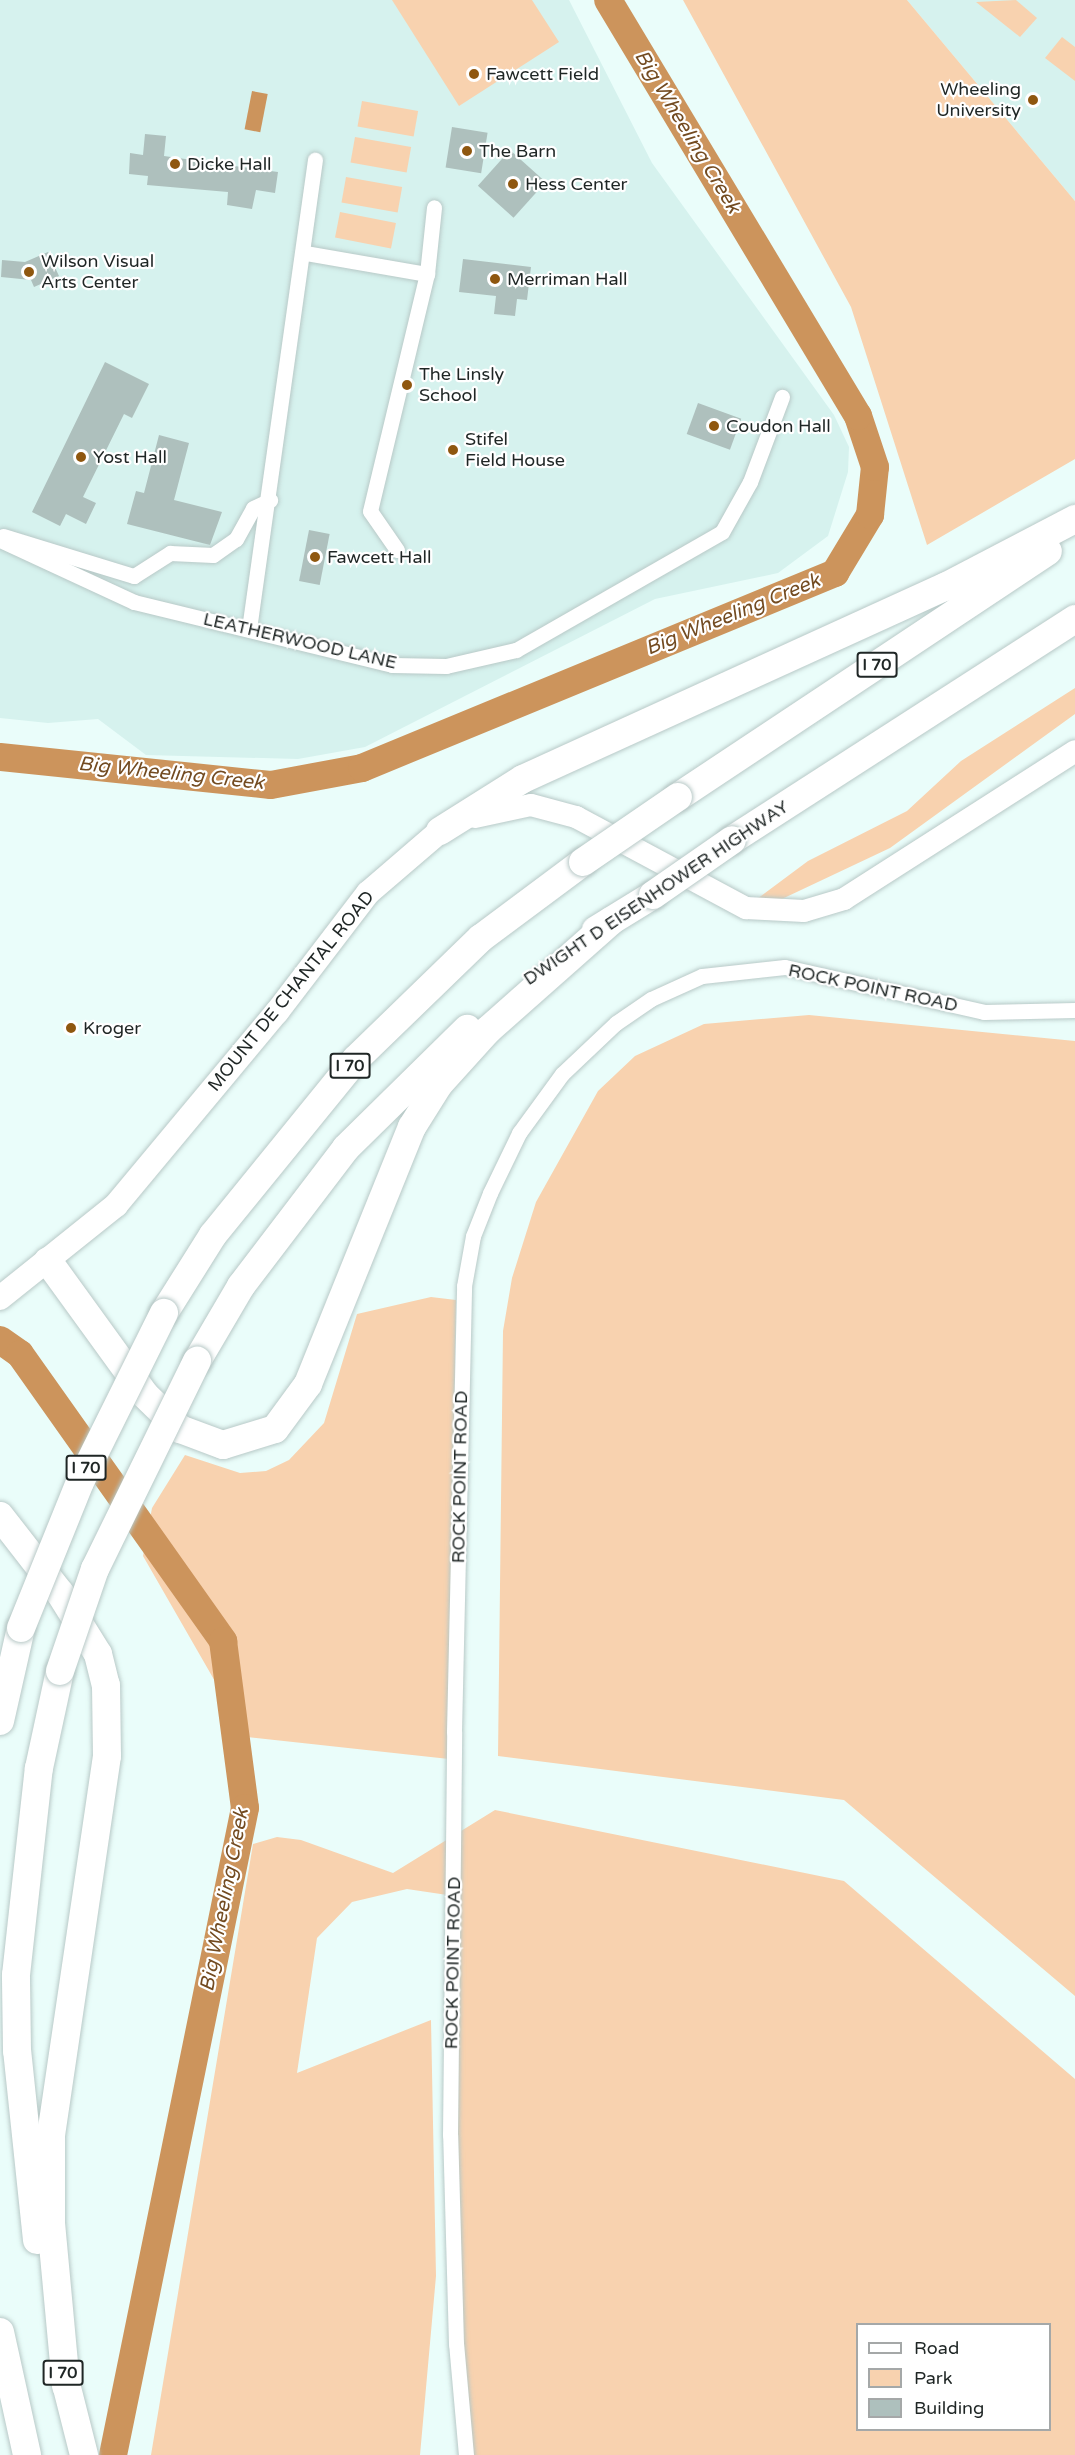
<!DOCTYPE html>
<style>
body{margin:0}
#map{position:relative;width:1075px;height:2455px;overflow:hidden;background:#eafdfa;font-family:"Varela Round",sans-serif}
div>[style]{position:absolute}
.built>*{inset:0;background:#d6f2ee}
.green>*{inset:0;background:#f8d2af;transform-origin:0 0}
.water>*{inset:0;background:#cc945c;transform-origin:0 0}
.river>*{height:28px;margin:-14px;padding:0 14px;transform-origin:14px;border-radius:14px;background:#cc945c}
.building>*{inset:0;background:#aec0bd;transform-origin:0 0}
.roads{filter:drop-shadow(0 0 2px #b8c9c7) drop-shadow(0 0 2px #b8c9c7)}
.street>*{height:15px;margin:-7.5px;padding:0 7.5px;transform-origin:7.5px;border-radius:7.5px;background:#fff}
.secondary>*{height:22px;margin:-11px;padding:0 11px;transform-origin:11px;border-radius:11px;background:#fff}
.primary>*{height:24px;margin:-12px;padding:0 12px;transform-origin:12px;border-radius:12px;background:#fff}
.highway>*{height:28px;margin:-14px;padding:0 14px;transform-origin:14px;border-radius:14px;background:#fff}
.bridges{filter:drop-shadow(0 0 2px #b8c9c7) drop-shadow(0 0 2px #b8c9c7)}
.highway-bridge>*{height:28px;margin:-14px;padding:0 14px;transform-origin:14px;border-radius:14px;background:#fff}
.dots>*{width:16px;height:16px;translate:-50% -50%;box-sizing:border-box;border:3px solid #fff;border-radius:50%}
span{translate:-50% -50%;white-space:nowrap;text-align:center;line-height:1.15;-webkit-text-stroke:4.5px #fff;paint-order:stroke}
.shield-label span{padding:2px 4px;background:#fff;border:2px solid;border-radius:4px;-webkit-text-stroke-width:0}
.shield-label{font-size:16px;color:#1f2625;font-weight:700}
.poi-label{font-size:18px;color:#1f2625}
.left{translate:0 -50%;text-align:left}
.right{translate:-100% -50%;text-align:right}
.street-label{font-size:18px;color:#1f2625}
.water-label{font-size:20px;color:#734b21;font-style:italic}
.legend{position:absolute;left:856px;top:2323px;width:195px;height:108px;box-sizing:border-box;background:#fff;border:2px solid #a5a8a8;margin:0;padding:8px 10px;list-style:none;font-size:18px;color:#1f2625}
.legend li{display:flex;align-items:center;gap:12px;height:30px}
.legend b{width:30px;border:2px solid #a5a8a8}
</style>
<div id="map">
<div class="built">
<div style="clip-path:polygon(0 0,569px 0,652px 163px,834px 415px,849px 447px,848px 472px,828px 536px,778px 573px,655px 599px,365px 747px,298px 759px,146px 755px,98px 719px,48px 723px,0 718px)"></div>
<div style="clip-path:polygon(907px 0,1075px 0,1075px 201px)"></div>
</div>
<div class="green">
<div style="clip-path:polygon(392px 0,532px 0,559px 42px,459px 106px)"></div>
<div style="clip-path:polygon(683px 0,907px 0,1075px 201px,1075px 459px,927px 545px,851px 307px)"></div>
<div style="clip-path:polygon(1016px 0,1037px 18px,1020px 37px,976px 2px)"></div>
<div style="clip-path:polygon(1062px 37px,1075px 47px,1075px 81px,1045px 58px)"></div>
<div style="left:362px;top:101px;width:57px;height:26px;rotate:10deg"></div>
<div style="left:355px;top:137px;width:57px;height:26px;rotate:10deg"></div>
<div style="left:346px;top:177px;width:57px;height:26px;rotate:10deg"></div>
<div style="left:340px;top:212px;width:57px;height:26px;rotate:11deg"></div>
<div style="clip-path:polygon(1075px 688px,1075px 714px,890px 848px,765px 907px,757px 899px,808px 861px,907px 811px,961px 761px)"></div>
<div style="clip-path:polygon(809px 1015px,1075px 1041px,1075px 1996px,844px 1800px,498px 1756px,503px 1331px,512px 1278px,536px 1202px,598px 1091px,635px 1056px,704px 1024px)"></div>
<div style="clip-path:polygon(431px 1297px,456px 1300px,449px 1759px,247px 1737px,143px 1556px,152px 1508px,185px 1455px,240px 1473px,266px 1471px,289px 1460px,324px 1423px,357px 1314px)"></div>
<div style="clip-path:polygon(evenodd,495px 1810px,844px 1881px,1075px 2079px,1075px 2455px,468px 2455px,458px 2375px,454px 1896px,407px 1889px,352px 1902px,317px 1938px,297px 2073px,431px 2020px,436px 2276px,420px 2455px,151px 2455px,253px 1844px,277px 1837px,301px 1840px,393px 1873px,495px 1810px,858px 2324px,1050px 2324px,1050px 2430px,858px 2430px,858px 2324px)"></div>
</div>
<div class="water">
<div style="left:252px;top:91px;width:16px;height:39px;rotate:11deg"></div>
</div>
<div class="river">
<div style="left:0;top:757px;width:272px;rotate:5.9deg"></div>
<div style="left:271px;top:785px;width:93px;rotate:-10.6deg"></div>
<div style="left:362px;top:768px;width:512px;rotate:-22.4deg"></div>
<div style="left:835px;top:573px;width:68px;rotate:-58.9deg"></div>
<div style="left:870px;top:515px;width:48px;rotate:-84.1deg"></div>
<div style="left:875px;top:467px;width:54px;rotate:-108.4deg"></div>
<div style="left:858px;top:416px;width:485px;rotate:-121deg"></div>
<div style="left:0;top:1340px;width:24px;rotate:35deg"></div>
<div style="left:20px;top:1354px;width:352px;rotate:54.7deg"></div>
<div style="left:223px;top:1641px;width:168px;rotate:82.5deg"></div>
<div style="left:245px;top:1808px;width:660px;rotate:101.53deg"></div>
</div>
<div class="building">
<div style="left:452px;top:127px;width:36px;height:41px;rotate:9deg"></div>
<div style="clip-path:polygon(145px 134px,166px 136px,164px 156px,278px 172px,275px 193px,256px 190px,252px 209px,227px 205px,228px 192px,147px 185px,148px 176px,129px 174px,130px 153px,143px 155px)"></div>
<div style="left:510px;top:150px;width:48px;height:48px;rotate:42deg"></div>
<div style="clip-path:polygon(48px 252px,59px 276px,34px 287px,31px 280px,1px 277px,2px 260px,25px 262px)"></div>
<div style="clip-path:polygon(463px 259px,531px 267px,527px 300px,517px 299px,515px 316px,494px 314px,496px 296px,459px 292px)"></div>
<div style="clip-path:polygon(105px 362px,149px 384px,132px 418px,124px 414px,83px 497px,96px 503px,86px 524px,66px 514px,60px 526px,32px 512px)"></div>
<div style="left:698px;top:403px;width:46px;height:33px;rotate:20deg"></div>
<div style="clip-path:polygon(159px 435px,189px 443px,174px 500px,222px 512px,210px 545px,127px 524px,136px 491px,144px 493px)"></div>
<div style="left:309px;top:530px;width:21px;height:52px;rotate:11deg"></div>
</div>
<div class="roads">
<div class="street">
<div style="left:305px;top:253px;width:124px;rotate:9.8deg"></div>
<div style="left:3px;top:536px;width:137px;rotate:17deg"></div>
<div style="left:134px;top:576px;width:43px;rotate:-32.6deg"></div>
<div style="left:170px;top:553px;width:43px;rotate:2.7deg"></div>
<div style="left:213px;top:555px;width:28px;rotate:-35deg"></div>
<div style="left:236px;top:539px;width:35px;rotate:-61deg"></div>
<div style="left:253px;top:508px;width:19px;rotate:-25deg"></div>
<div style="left:0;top:540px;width:148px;rotate:24.8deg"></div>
<div style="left:134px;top:602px;width:266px;rotate:13.7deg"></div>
<div style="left:392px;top:665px;width:54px;rotate:1.1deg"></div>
<div style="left:446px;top:666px;width:72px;rotate:-12.9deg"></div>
<div style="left:516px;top:650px;width:237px;rotate:-29.8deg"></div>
<div style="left:722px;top:532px;width:57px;rotate:-60.8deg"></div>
<div style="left:750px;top:482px;width:91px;rotate:-69.4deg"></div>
<div style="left:397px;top:550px;width:47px;rotate:-124.7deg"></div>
<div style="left:370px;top:511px;width:244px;rotate:-76.5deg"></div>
<div style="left:427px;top:274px;width:67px;rotate:-84deg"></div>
<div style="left:249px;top:629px;width:474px;rotate:-82deg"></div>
<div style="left:466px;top:2455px;width:111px;rotate:-95.1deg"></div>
<div style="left:456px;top:2344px;width:209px;rotate:-91.6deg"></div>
<div style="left:450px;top:2135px;width:403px;rotate:-89.4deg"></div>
<div style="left:454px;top:1732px;width:446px;rotate:-88.7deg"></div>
<div style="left:464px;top:1286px;width:51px;rotate:-79.8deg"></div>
<div style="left:473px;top:1236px;width:46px;rotate:-68.4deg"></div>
<div style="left:490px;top:1193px;width:67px;rotate:-64.2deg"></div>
<div style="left:519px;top:1133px;width:73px;rotate:-53.9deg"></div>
<div style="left:562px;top:1074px;width:74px;rotate:-43.4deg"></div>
<div style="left:616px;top:1023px;width:42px;rotate:-34.4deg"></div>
<div style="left:651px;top:999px;width:56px;rotate:-24.3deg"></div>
<div style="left:702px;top:976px;width:83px;rotate:-6.2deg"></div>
<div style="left:785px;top:967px;width:204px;rotate:12.7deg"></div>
<div style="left:984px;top:1012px;width:91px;rotate:-1.3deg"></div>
</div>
<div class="secondary">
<div style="left:475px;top:817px;width:57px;rotate:-12.1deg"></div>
<div style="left:531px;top:805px;width:47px;rotate:14.9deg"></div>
<div style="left:576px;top:817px;width:193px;rotate:28.2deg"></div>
<div style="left:746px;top:908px;width:58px;rotate:3deg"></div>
<div style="left:804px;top:911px;width:42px;rotate:-16.7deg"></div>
<div style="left:844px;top:899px;width:274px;rotate:-32.6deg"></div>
</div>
<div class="primary">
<div style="left:0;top:1298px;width:149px;rotate:-38.7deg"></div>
<div style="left:116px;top:1205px;width:251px;rotate:-50.2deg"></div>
<div style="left:277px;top:1012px;width:150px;rotate:-52.6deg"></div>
<div style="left:368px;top:893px;width:95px;rotate:-40.7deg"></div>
</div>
<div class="highway">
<div style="left:678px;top:797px;width:444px;rotate:-33.6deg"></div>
<div style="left:440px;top:831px;width:98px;rotate:-32.1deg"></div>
<div style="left:523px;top:779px;width:464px;rotate:-24.5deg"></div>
<div style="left:945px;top:587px;width:147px;rotate:-27.6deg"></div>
<div style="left:732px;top:840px;width:408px;rotate:-32.8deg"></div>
<div style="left:596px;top:930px;width:67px;rotate:-31.6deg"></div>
<div style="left:48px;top:1261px;width:165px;rotate:54.1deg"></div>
<div style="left:145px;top:1395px;width:49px;rotate:44.2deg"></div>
<div style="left:180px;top:1429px;width:46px;rotate:20.4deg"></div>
<div style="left:223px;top:1445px;width:54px;rotate:-17.1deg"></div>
<div style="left:275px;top:1429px;width:56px;rotate:-53.7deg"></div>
<div style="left:308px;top:1384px;width:277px;rotate:-68deg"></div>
<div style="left:412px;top:1127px;width:51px;rotate:-57.9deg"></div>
<div style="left:439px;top:1084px;width:73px;rotate:-47.8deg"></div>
<div style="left:488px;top:1030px;width:164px;rotate:-41.5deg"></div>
<div style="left:164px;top:1313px;width:92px;rotate:-57.9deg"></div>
<div style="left:213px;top:1235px;width:227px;rotate:-50.9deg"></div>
<div style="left:356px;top:1059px;width:174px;rotate:-44.1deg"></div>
<div style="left:481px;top:938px;width:127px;rotate:-36.7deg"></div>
<div style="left:197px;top:1361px;width:87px;rotate:-59.6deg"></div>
<div style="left:241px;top:1286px;width:173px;rotate:-52.7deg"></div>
<div style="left:346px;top:1148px;width:170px;rotate:-44.5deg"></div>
<div style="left:0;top:1516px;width:98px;rotate:52.1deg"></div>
<div style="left:60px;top:1593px;width:72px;rotate:58.1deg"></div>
<div style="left:98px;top:1654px;width:32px;rotate:76deg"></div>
<div style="left:106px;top:1685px;width:71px;rotate:89.2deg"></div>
<div style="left:107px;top:1756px;width:382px;rotate:98.4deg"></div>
<div style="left:51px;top:2134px;width:89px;rotate:90deg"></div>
<div style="left:51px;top:2223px;width:164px;rotate:84.7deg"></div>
<div style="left:0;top:1721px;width:95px;rotate:-77.3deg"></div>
<div style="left:37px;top:2240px;width:190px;rotate:-96deg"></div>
<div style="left:17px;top:2051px;width:76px;rotate:-90.8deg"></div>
<div style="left:16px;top:1975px;width:208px;rotate:-83.7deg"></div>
<div style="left:39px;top:1768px;width:99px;rotate:-77.8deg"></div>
<div style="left:0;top:2332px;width:126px;rotate:77.6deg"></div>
<div style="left:62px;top:2368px;width:90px;rotate:75.8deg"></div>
</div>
</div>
<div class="bridges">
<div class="highway-bridge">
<div style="left:583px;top:862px;width:115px;rotate:-34.4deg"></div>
<div style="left:653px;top:895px;width:96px;rotate:-34.8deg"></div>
<div style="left:21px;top:1628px;width:157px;rotate:-68deg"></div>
<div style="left:80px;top:1482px;width:189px;rotate:-63.6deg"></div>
<div style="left:60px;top:1671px;width:108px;rotate:-71.1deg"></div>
<div style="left:95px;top:1569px;width:232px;rotate:-63.9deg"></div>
</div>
</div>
<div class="dots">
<div style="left:474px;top:74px;background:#8f570f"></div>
<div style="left:1033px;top:100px;background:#8f570f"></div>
<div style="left:467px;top:151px;background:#8f570f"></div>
<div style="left:175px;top:164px;background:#8f570f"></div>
<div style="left:513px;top:184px;background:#8f570f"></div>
<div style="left:29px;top:272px;background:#8f570f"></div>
<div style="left:495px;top:279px;background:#8f570f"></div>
<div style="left:407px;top:385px;background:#8f570f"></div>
<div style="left:714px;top:426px;background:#8f570f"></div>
<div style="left:453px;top:450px;background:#8f570f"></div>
<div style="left:81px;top:457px;background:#8f570f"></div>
<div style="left:315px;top:557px;background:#8f570f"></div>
<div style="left:71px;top:1028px;background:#8f570f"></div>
</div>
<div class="shield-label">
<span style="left:877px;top:665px">I 70</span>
<span style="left:350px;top:1066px">I 70</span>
<span style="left:86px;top:1468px">I 70</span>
<span style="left:63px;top:2373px">I 70</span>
</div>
<div class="poi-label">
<span class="left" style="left:486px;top:74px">Fawcett Field</span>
<span class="right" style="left:1021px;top:100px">Wheeling<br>University</span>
<span class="left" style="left:479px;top:151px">The Barn</span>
<span class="left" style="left:187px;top:164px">Dicke Hall</span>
<span class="left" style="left:525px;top:184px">Hess Center</span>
<span class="left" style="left:41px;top:272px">Wilson Visual<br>Arts Center</span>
<span class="left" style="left:507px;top:279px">Merriman Hall</span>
<span class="left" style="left:419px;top:385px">The Linsly<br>School</span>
<span class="left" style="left:726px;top:426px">Coudon Hall</span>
<span class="left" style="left:465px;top:450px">Stifel<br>Field House</span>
<span class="left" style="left:93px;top:457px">Yost Hall</span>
<span class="left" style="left:327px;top:557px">Fawcett Hall</span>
<span class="left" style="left:83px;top:1028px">Kroger</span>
</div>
<div class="street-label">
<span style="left:300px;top:641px;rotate:13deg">LEATHERWOOD LANE</span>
<span style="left:656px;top:893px;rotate:-34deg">DWIGHT D EISENHOWER HIGHWAY</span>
<span style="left:873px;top:988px;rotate:12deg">ROCK POINT ROAD</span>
<span style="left:291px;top:991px;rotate:-51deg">MOUNT DE CHANTAL ROAD</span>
<span style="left:460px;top:1477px;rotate:-89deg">ROCK POINT ROAD</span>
<span style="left:453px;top:1963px;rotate:-89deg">ROCK POINT ROAD</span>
</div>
<div class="water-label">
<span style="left:687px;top:132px;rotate:59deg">Big Wheeling Creek</span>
<span style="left:733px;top:615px;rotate:-22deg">Big Wheeling Creek</span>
<span style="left:171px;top:774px;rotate:6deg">Big Wheeling Creek</span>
<span style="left:225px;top:1900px;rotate:-79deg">Big Wheeling Creek</span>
</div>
<ul class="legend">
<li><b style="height:8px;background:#fff"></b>Road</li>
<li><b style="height:16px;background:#f8d2af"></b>Park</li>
<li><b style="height:16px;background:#aec0bd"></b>Building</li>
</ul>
</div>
